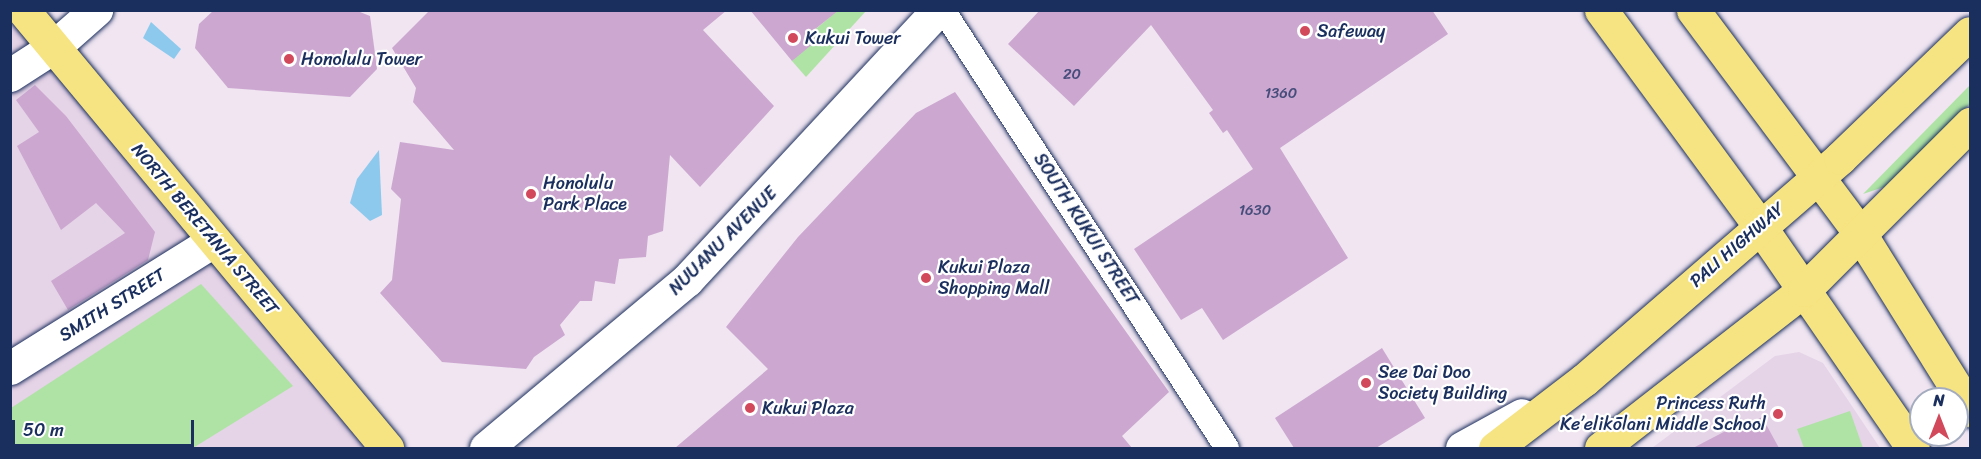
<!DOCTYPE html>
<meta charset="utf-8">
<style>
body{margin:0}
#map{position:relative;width:1981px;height:459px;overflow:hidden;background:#f0e5f1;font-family:Sriracha,sans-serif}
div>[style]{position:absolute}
.built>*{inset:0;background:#e5d3e7}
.green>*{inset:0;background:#afe3a5}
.water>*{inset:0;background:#8dc9ed}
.building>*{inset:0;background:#cca8d1}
.roads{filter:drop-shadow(0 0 2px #1b2f5e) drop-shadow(0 0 2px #1b2f5e)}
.street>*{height:24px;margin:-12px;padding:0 12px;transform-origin:12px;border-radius:12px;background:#fff}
.secondary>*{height:33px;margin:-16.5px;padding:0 16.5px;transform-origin:16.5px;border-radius:16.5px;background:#fff}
.primary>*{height:33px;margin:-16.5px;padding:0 16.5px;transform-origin:16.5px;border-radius:16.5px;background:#f6e381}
.dots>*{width:16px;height:16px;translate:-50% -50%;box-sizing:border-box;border:3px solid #fff;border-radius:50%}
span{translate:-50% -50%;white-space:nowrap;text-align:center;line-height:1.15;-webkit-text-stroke:4.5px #fff;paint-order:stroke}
.number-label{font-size:15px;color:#474d7b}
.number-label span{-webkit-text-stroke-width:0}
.poi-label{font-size:18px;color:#1b2f5e}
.left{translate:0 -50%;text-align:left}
.right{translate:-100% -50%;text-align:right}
.street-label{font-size:18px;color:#1b2f5e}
.frame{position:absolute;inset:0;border:12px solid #1b2f5e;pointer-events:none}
.north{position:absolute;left:1909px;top:387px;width:60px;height:60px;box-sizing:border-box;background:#fff;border:2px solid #a4acbf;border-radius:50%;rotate:0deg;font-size:16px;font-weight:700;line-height:24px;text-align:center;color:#1b2f5e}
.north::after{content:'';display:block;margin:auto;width:21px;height:27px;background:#d1495b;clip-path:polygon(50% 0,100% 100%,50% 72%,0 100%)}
.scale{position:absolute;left:12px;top:420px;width:182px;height:27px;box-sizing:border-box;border:3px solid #1b2f5e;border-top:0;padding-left:8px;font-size:18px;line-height:21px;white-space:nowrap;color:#1b2f5e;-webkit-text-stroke:4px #fff;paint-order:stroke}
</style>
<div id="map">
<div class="built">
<div style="clip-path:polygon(10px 11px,387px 448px,11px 448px)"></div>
<div style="clip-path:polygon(1799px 352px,1823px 363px,1880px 448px,1652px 448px,1775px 356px)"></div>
</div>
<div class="green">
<div style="clip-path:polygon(825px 11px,866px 11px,806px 77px,792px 61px,812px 32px,830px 17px)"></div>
<div style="clip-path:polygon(1970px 85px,1970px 104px,1884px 187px,1863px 194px)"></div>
<div style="clip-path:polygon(201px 284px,293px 386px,193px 448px,11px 448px,11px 408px)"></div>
<div style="clip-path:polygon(1850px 411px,1863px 448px,1804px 448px,1797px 429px)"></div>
</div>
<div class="water">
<div style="clip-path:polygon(151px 22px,181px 49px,174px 59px,143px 38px)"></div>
<div style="clip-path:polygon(379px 150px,382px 215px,370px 221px,350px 203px,357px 179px)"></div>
</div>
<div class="building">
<div style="clip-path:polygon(214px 10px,355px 10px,370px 16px,377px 69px,350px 97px,228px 88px,195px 48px,199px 24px)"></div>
<div style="clip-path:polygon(430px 10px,727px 10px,703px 30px,774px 106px,700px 187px,670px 155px,663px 231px,648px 236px,646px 257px,619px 259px,615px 284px,595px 281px,592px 301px,580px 301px,560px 325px,565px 335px,534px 357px,526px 369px,442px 362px,380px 293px,392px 280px,401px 199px,391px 189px,400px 142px,454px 150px,413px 102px,416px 88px,392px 48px)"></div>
<div style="clip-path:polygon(750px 10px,839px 10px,814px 30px,815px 42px,792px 61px)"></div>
<div style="clip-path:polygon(1040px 10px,1432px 10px,1448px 34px,1280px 148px,1348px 258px,1223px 340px,1202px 308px,1181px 320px,1134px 249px,1253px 169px,1227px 130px,1223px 133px,1209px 113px,1213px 110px,1151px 25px,1074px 106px,1008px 44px)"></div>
<div style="clip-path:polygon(35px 85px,66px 116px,155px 232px,148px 260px,68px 310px,51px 281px,125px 233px,96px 203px,61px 230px,17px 146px,39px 132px,16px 100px)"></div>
<div style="clip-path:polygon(955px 92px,1169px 392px,1122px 436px,1132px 448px,675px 448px,768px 369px,726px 327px,798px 237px,916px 113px)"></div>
<div style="clip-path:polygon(1382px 348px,1425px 418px,1376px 448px,1294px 448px,1275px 418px)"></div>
<div style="clip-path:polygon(1762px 417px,1779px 448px,1693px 448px,1741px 423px,1743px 428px)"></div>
</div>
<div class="roads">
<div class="street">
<div style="left:943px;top:10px;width:522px;rotate:57.04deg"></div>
</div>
<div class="secondary">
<div style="left:10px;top:75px;width:54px;rotate:-32.8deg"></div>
<div style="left:55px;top:46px;width:55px;rotate:-41.3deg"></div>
<div style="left:10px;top:368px;width:238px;rotate:-32deg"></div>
<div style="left:486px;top:448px;width:262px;rotate:-39.9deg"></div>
<div style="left:687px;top:280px;width:369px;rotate:-47.1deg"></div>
<div style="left:1462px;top:448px;width:68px;rotate:-28.8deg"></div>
</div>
<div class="primary">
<div style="left:23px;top:10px;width:570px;rotate:50.27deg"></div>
<div style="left:1601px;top:10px;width:267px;rotate:53.7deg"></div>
<div style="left:1759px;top:225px;width:271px;rotate:55.4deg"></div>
<div style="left:1693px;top:10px;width:277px;rotate:53.2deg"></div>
<div style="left:1859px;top:232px;width:210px;rotate:58.1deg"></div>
<div style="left:1495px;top:448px;width:112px;rotate:-37.4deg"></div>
<div style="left:1584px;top:380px;width:339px;rotate:-40.9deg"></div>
<div style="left:1840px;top:158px;width:180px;rotate:-43.9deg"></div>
<div style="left:1601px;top:448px;width:257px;rotate:-37.9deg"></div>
<div style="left:1804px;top:290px;width:235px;rotate:-45deg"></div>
</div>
</div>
<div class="dots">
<div style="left:1305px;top:31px;background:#d1495b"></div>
<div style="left:793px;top:38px;background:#d1495b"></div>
<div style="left:289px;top:59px;background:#d1495b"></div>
<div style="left:531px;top:194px;background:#d1495b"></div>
<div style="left:926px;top:278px;background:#d1495b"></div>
<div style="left:1366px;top:383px;background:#d1495b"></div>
<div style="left:750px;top:408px;background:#d1495b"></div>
<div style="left:1778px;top:414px;background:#d1495b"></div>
</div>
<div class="number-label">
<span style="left:1072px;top:75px">20</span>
<span style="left:1281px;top:94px">1360</span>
<span style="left:1255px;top:211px">1630</span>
</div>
<div class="poi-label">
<span class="left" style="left:1317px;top:31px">Safeway</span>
<span class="left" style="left:805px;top:38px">Kukui Tower</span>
<span class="left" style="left:301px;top:59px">Honolulu Tower</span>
<span class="left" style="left:543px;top:194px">Honolulu<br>Park Place</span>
<span class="left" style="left:938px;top:278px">Kukui Plaza<br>Shopping Mall</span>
<span class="left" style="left:1378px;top:383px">See Dai Doo<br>Society Building</span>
<span class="right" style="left:1766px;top:414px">Princess Ruth<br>Ke’elikōlani Middle School</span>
<span class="left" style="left:762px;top:408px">Kukui Plaza</span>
</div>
<div class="street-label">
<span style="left:205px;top:229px;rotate:50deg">NORTH BERETANIA STREET</span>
<span style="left:1086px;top:229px;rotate:57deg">SOUTH KUKUI STREET</span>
<span style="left:723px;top:241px;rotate:-45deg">NUUANU AVENUE</span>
<span style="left:1737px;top:245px;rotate:-41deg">PALI HIGHWAY</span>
<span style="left:112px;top:305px;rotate:-32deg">SMITH STREET</span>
</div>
<div class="frame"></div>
<div class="north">N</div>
<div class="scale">50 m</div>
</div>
